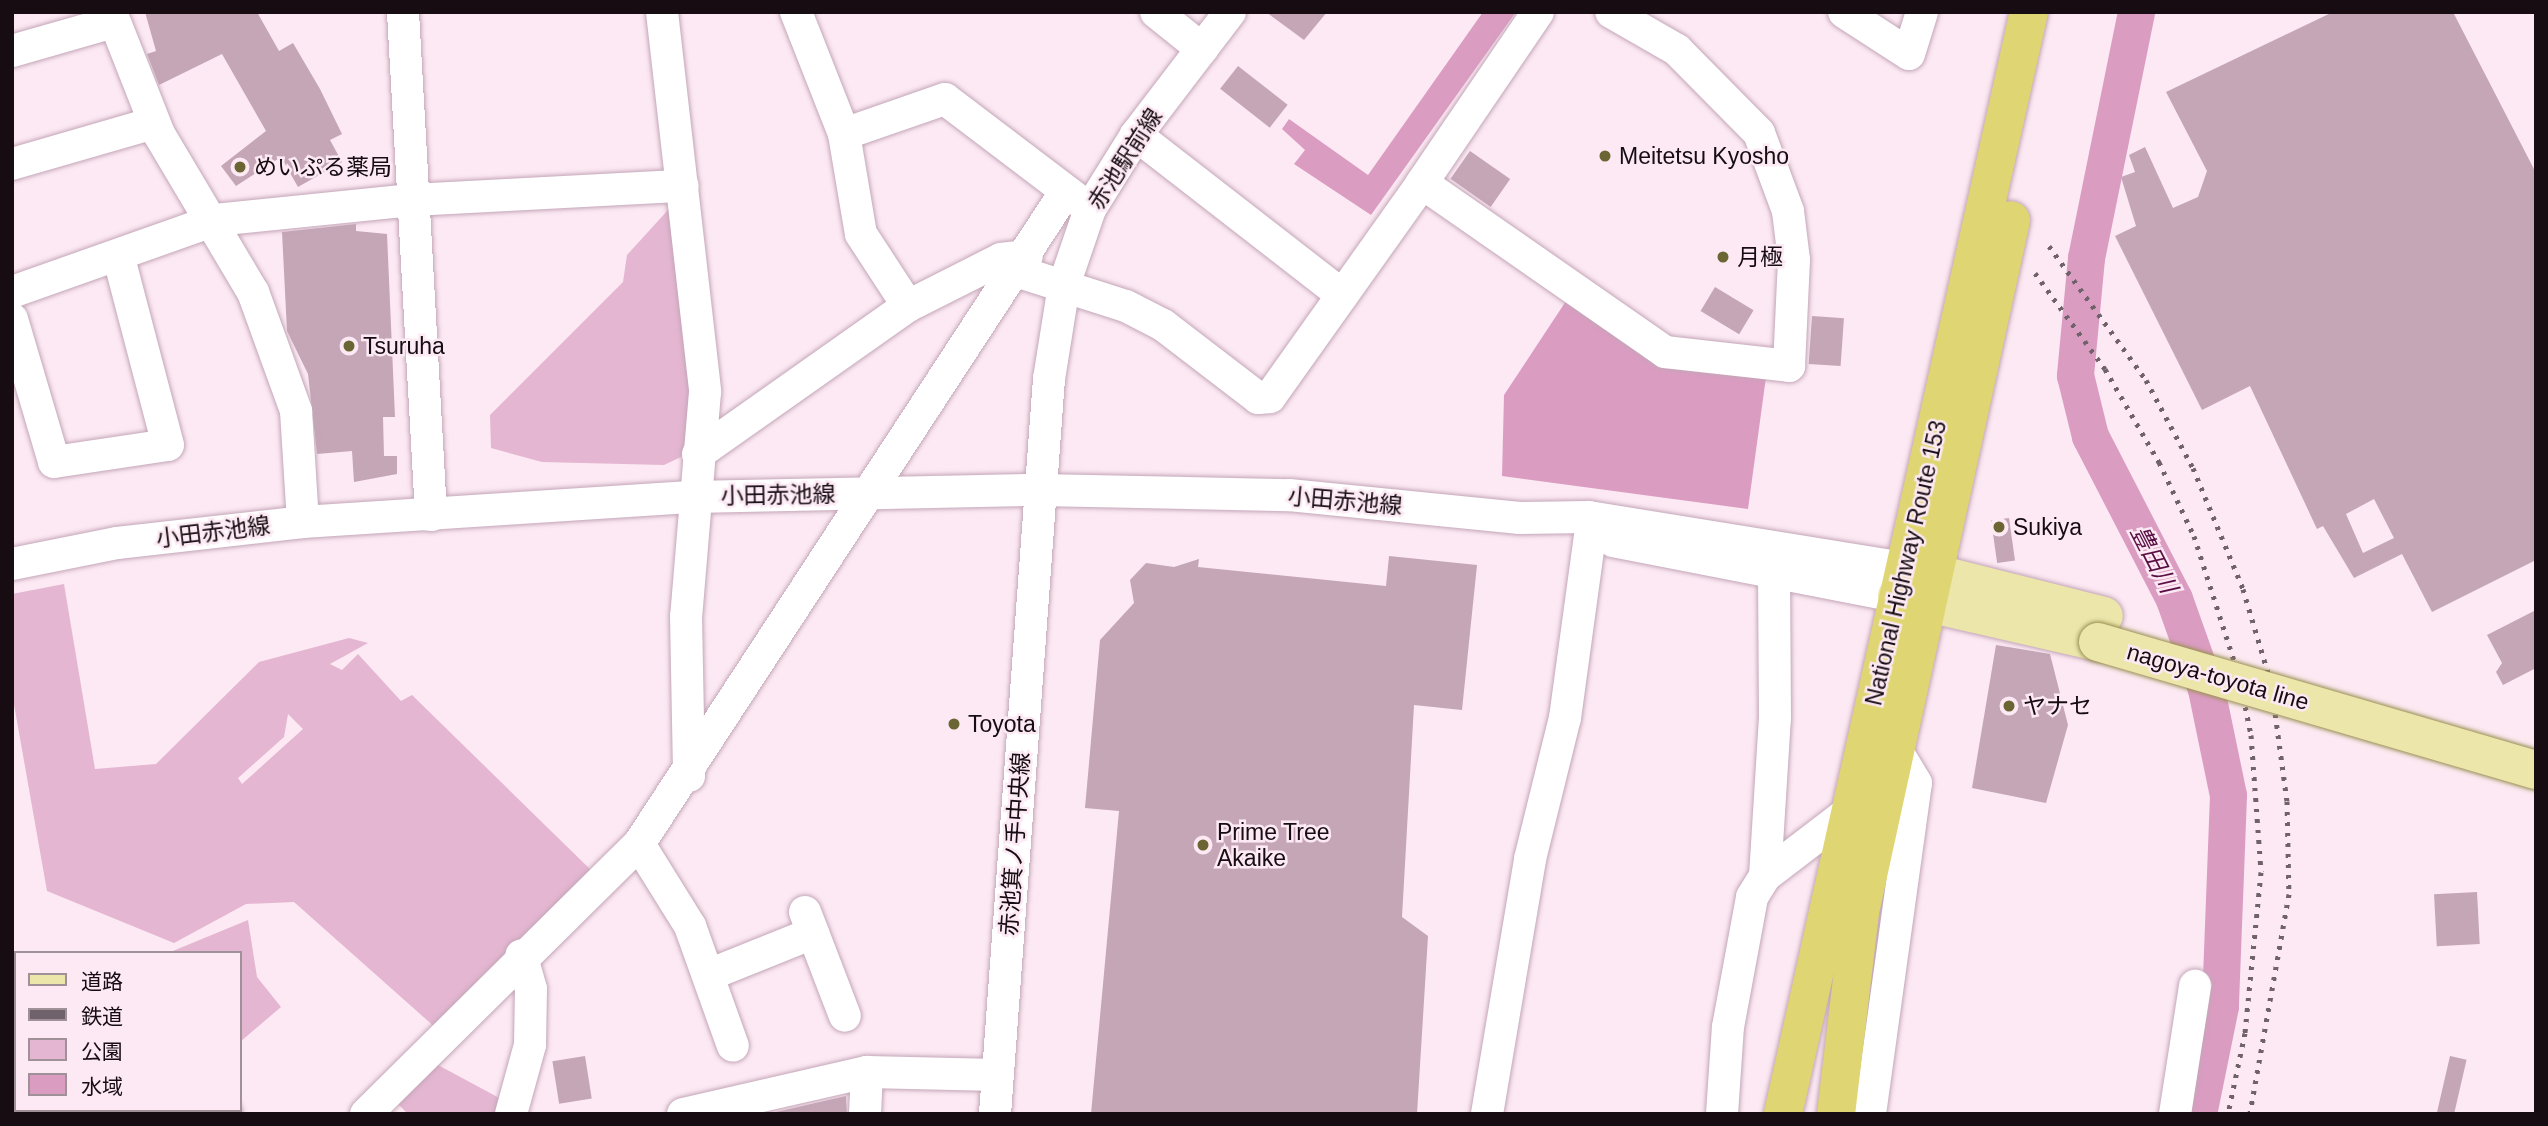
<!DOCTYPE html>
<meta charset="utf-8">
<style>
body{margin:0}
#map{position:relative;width:2548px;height:1126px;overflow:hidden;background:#fce9f3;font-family:Arial,"Noto Sans JP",sans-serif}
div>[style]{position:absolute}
.green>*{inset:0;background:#e4b6d1}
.water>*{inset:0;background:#db9cc2}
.river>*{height:37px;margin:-18.5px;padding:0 18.5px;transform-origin:18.5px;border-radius:18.5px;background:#db9cc2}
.building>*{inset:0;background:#c4a6b7;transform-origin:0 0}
.roads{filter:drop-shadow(0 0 2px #c4a6b8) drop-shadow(0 0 2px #c4a6b8)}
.minor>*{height:32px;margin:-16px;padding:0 16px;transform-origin:16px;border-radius:16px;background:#fff}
.major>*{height:38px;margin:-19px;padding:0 19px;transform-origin:19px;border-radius:19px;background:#ece6ab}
.highway>*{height:38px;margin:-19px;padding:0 19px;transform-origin:19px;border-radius:19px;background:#dfd673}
.rail>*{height:5px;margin-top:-2.5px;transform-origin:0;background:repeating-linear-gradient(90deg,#70626a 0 3.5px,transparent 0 10.5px)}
.bridges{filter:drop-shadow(0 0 2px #998f51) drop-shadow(0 0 2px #998f51)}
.major-bridge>*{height:38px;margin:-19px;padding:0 19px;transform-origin:19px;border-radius:19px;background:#ece6ab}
.dots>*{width:19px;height:19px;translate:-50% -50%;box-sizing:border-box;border:4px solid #fce9f3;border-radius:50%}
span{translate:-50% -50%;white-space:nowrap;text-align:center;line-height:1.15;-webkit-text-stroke:5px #fce9f3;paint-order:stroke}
.poi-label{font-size:23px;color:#160c12}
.left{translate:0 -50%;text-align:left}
.street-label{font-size:23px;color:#160c12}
.water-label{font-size:24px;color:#590f44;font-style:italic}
.frame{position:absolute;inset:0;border:14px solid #160c12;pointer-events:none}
.legend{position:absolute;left:14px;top:951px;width:228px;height:161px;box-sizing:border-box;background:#fce9f3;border:2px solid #a09199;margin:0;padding:9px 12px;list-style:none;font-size:21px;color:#160c12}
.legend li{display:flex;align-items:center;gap:14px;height:35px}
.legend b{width:35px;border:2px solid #a09199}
</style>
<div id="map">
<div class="green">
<div style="clip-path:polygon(668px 210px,683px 213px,697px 393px,683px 456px,664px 465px,542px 462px,491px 448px,490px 415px,623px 282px,627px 255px)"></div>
<div style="clip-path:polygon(evenodd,64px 584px,95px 769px,156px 764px,259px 662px,349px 638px,368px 643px,330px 664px,342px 670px,358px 654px,401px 701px,412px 695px,594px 873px,437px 1029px,294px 902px,246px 904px,174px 943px,47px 891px,12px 693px,12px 594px,64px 584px,288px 714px,303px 729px,242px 784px,238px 778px,284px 737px,288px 714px)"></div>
<div style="clip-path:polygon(248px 920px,257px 977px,281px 1007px,240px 1042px,240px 953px,168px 953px)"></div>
<div style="clip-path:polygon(438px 1065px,503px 1100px,496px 1114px,408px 1114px,398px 1104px,403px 1091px)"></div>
</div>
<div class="water">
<div style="clip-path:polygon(1483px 12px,1516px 12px,1371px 215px,1294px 164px,1305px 150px,1282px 129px,1289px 119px,1368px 175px)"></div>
<div style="clip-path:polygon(1570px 295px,1766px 377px,1748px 509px,1502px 476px,1504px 395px)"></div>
</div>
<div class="river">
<div style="left:2136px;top:12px;width:251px;rotate:101.5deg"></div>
<div style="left:2086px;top:258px;width:118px;rotate:95.4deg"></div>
<div style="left:2075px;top:375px;width:63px;rotate:76.2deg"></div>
<div style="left:2090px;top:436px;width:183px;rotate:62.7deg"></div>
<div style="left:2174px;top:599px;width:96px;rotate:70.4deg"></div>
<div style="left:2206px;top:689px;width:108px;rotate:78.3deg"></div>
<div style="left:2228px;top:795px;width:211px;rotate:92.2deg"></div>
<div style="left:2220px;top:1006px;width:110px;rotate:101.5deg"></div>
</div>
<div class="building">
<div style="clip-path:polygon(145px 12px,257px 12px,279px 51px,293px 43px,320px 89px,342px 134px,330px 140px,342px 162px,298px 187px,281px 157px,236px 186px,221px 166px,266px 131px,222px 54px,159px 85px,147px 54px,156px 51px)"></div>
<div style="clip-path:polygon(1266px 12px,1327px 12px,1304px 40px)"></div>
<div style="clip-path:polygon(evenodd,2333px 12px,2453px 12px,2536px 173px,2536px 560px,2432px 612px,2402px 554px,2354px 578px,2323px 526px,2317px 529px,2250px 386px,2202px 410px,2115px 236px,2136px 226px,2121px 177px,2135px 172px,2129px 155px,2145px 147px,2173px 208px,2198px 197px,2207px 171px,2166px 92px,2333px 12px,2374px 499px,2394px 538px,2363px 553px,2346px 514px,2374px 499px)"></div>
<div style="left:1238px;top:66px;width:63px;height:29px;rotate:38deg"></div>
<div style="left:1470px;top:151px;width:49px;height:34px;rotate:35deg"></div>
<div style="clip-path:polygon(356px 224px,356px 231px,387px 234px,395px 417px,383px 417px,384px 456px,397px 456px,397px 474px,354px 482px,352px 451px,317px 454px,308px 374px,287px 331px,282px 232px)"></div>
<div style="left:1715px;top:287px;width:45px;height:28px;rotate:31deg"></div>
<div style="left:1812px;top:316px;width:32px;height:48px;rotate:4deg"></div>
<div style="left:2009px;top:518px;width:43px;height:18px;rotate:82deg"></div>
<div style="clip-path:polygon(1389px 556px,1477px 565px,1462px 710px,1414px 705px,1402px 917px,1428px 936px,1417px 1114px,1091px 1114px,1119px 811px,1085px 808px,1100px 640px,1134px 603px,1130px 580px,1146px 563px,1174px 567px,1199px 559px,1198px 567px,1386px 586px)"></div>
<div style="clip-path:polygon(2536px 610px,2536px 668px,2503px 685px,2496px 672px,2502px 663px,2487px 635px)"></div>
<div style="clip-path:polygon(1996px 645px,2050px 654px,2068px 725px,2046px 803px,1972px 788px)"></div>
<div style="left:2477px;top:892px;width:52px;height:43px;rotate:87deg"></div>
<div style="left:585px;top:1056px;width:43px;height:33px;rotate:81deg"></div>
<div style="left:2450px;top:1056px;width:17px;height:60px;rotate:13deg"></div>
<div style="clip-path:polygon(846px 1096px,847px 1114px,767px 1114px)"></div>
</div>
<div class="roads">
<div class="minor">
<div style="left:111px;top:12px;width:131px;rotate:68.5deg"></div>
<div style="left:159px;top:134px;width:184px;rotate:59.3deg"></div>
<div style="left:253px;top:292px;width:127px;rotate:70.1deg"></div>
<div style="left:296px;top:411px;width:111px;rotate:86.4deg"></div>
<div style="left:403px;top:12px;width:504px;rotate:86.81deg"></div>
<div style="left:662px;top:12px;width:382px;rotate:83.5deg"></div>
<div style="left:705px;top:392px;width:225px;rotate:94.8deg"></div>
<div style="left:686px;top:616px;width:160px;rotate:88.9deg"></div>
<div style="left:796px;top:12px;width:131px;rotate:68.5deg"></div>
<div style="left:844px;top:134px;width:101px;rotate:80.4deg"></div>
<div style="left:861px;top:234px;width:86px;rotate:56.9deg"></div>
<div style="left:1156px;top:12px;width:59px;rotate:38.8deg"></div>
<div style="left:1538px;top:12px;width:207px;rotate:124.2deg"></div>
<div style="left:1422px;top:183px;width:296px;rotate:34.8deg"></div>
<div style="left:1665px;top:352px;width:125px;rotate:6.4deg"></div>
<div style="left:1789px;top:366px;width:106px;rotate:-87.3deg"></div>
<div style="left:1794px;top:260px;width:49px;rotate:-97deg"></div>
<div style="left:1788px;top:211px;width:83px;rotate:-110.4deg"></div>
<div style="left:1759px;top:133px;width:117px;rotate:-134.7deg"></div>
<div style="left:1677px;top:50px;width:76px;rotate:-150.1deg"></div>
<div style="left:1844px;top:12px;width:77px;rotate:32.9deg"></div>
<div style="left:1909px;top:54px;width:44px;rotate:-72.8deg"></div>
<div style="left:12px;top:51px;width:105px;rotate:-16deg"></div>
<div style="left:844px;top:134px;width:107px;rotate:-19.1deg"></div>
<div style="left:945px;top:99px;width:172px;rotate:37.2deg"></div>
<div style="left:1136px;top:135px;width:261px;rotate:37.8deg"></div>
<div style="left:12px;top:164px;width:148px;rotate:-16.1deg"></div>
<div style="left:1016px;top:271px;width:115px;rotate:17.7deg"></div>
<div style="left:1126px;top:306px;width:42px;rotate:27.2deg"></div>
<div style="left:1163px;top:325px;width:120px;rotate:37.5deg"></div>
<div style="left:1258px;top:398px;width:12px;rotate:-5deg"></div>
<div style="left:1270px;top:397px;width:262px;rotate:-54.6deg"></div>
<div style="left:12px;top:292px;width:215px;rotate:-19.5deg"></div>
<div style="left:215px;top:220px;width:198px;rotate:-5.8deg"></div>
<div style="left:412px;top:200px;width:271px;rotate:-3deg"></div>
<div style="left:12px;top:319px;width:149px;rotate:73.6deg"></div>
<div style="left:54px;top:462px;width:115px;rotate:-8.5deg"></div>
<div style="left:168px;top:445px;width:193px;rotate:-104.7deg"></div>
<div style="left:698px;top:454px;width:257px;rotate:-35.2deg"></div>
<div style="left:908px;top:306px;width:104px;rotate:-26.8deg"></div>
<div style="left:1001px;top:259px;width:26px;rotate:-7deg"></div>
<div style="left:1613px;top:541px;width:289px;rotate:11deg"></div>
<div style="left:12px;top:564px;width:107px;rotate:-11.3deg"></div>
<div style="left:117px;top:543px;width:187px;rotate:-6.4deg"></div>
<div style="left:303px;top:522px;width:391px;rotate:-3.7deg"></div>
<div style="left:693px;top:497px;width:347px;rotate:-1.2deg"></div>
<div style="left:1040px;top:490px;width:249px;rotate:1.2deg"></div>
<div style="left:1289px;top:495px;width:232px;rotate:5.7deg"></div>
<div style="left:1520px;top:518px;width:69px;rotate:-0.8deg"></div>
<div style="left:1589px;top:517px;width:344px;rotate:9.2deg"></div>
<div style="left:639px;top:844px;width:97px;rotate:58.1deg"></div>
<div style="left:690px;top:926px;width:127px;rotate:70.3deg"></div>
<div style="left:1765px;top:876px;width:158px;rotate:-86.4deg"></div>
<div style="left:1775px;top:718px;width:148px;rotate:-90.4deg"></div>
<div style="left:805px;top:912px;width:111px;rotate:69deg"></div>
<div style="left:711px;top:974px;width:110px;rotate:-21.9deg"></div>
<div style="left:12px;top:1039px;width:6px;rotate:51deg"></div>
<div style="left:12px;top:1075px;width:5px;rotate:-37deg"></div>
<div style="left:66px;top:1110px;width:5px;rotate:53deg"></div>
<div style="left:224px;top:1110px;width:4px;rotate:63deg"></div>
<div style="left:366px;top:1114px;width:384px;rotate:-44.7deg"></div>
<div style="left:639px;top:844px;width:780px;rotate:-56.82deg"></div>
<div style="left:511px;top:1114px;width:72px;rotate:-74.6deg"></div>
<div style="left:530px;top:1045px;width:56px;rotate:-89deg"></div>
<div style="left:531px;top:989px;width:35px;rotate:-106deg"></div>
<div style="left:683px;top:1114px;width:189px;rotate:-12.9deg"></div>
<div style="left:865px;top:1114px;width:42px;rotate:-87.3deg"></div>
<div style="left:867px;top:1072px;width:131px;rotate:1.3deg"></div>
<div style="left:995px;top:1114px;width:737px;rotate:-85.8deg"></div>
<div style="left:1049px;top:379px;width:95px;rotate:-80.9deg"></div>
<div style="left:1064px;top:285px;width:80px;rotate:-71.1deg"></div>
<div style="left:1090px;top:209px;width:87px;rotate:-58.1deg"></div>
<div style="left:1136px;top:135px;width:155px;rotate:-52.6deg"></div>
<div style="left:1487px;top:1114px;width:259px;rotate:-80.4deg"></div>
<div style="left:1530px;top:859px;width:145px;rotate:-76.1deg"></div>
<div style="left:1565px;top:718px;width:184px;rotate:-82.2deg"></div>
<div style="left:1722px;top:1114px;width:87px;rotate:-86.1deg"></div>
<div style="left:1728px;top:1027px;width:132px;rotate:-79.5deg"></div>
<div style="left:1752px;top:897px;width:25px;rotate:-58deg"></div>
<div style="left:1765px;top:876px;width:107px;rotate:-37.4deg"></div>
<div style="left:1870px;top:1114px;width:334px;rotate:-82.1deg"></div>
<div style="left:1916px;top:783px;width:44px;rotate:-121.2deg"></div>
<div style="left:2175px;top:1114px;width:130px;rotate:-81.1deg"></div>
</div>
<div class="major">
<div style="left:1937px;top:574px;width:172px;rotate:14.1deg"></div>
<div style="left:1897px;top:596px;width:206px;rotate:12.9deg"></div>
</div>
<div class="highway">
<div style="left:1783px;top:1114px;width:1129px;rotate:-77.42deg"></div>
<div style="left:1836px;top:1114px;width:203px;rotate:-83.2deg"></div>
<div style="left:1860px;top:912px;width:708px;rotate:-77.69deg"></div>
</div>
</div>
<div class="rail">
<div style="left:2049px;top:246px;width:165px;rotate:54.1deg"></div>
<div style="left:2146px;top:380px;width:100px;rotate:61.9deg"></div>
<div style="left:2193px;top:468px;width:131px;rotate:67.5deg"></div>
<div style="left:2243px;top:589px;width:98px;rotate:73.4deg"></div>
<div style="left:2271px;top:683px;width:119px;rotate:82.3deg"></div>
<div style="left:2287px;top:801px;width:93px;rotate:88.8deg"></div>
<div style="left:2289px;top:894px;width:223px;rotate:100.1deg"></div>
<div style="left:2035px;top:273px;width:119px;rotate:53.9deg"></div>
<div style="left:2105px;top:369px;width:108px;rotate:59.9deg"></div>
<div style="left:2159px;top:462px;width:82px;rotate:64.7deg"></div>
<div style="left:2194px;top:536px;width:147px;rotate:72.2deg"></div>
<div style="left:2239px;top:676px;width:60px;rotate:78.5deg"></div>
<div style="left:2251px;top:735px;width:137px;rotate:85.8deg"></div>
<div style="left:2261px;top:872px;width:162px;rotate:95.7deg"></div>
<div style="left:2245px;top:1033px;width:83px;rotate:101.9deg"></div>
</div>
<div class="bridges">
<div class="major-bridge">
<div style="left:2098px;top:642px;width:456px;rotate:16.3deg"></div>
</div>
</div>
<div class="dots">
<div style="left:1605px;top:156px;background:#6a6532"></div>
<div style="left:240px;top:167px;background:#6a6532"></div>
<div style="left:1723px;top:257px;background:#6a6532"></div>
<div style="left:349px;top:346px;background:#6a6532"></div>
<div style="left:1999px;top:527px;background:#6a6532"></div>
<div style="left:2009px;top:706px;background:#6a6532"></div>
<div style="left:954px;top:724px;background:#6a6532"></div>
<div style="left:1203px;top:845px;background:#6a6532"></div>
</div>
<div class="poi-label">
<span class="left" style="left:1619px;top:156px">Meitetsu Kyosho</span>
<span class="left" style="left:254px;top:167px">めいぷる薬局</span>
<span class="left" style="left:1737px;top:257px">月極</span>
<span class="left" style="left:363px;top:346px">Tsuruha</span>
<span class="left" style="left:2013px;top:527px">Sukiya</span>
<span class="left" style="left:2023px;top:706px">ヤナセ</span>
<span class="left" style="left:968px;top:724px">Toyota</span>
<span class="left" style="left:1217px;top:845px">Prime Tree<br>Akaike</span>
</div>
<div class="street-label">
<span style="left:1125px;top:159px;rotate:-57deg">赤池駅前線</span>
<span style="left:778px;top:495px;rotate:-1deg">小田赤池線</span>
<span style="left:1345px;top:501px;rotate:5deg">小田赤池線</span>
<span style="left:213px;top:532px;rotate:-7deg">小田赤池線</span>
<span style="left:1906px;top:563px;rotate:-77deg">National Highway Route 153</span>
<span style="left:2218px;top:677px;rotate:16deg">nagoya-toyota line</span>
<span style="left:1015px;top:844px;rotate:-86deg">赤池箕ノ手中央線</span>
</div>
<div class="water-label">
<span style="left:2154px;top:559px;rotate:63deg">豊田川</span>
</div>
<div class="frame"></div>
<ul class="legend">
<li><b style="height:9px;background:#ece6ab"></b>道路</li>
<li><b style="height:9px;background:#70626a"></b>鉄道</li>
<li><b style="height:19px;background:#e4b6d1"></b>公園</li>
<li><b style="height:19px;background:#db9cc2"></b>水域</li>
</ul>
</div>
